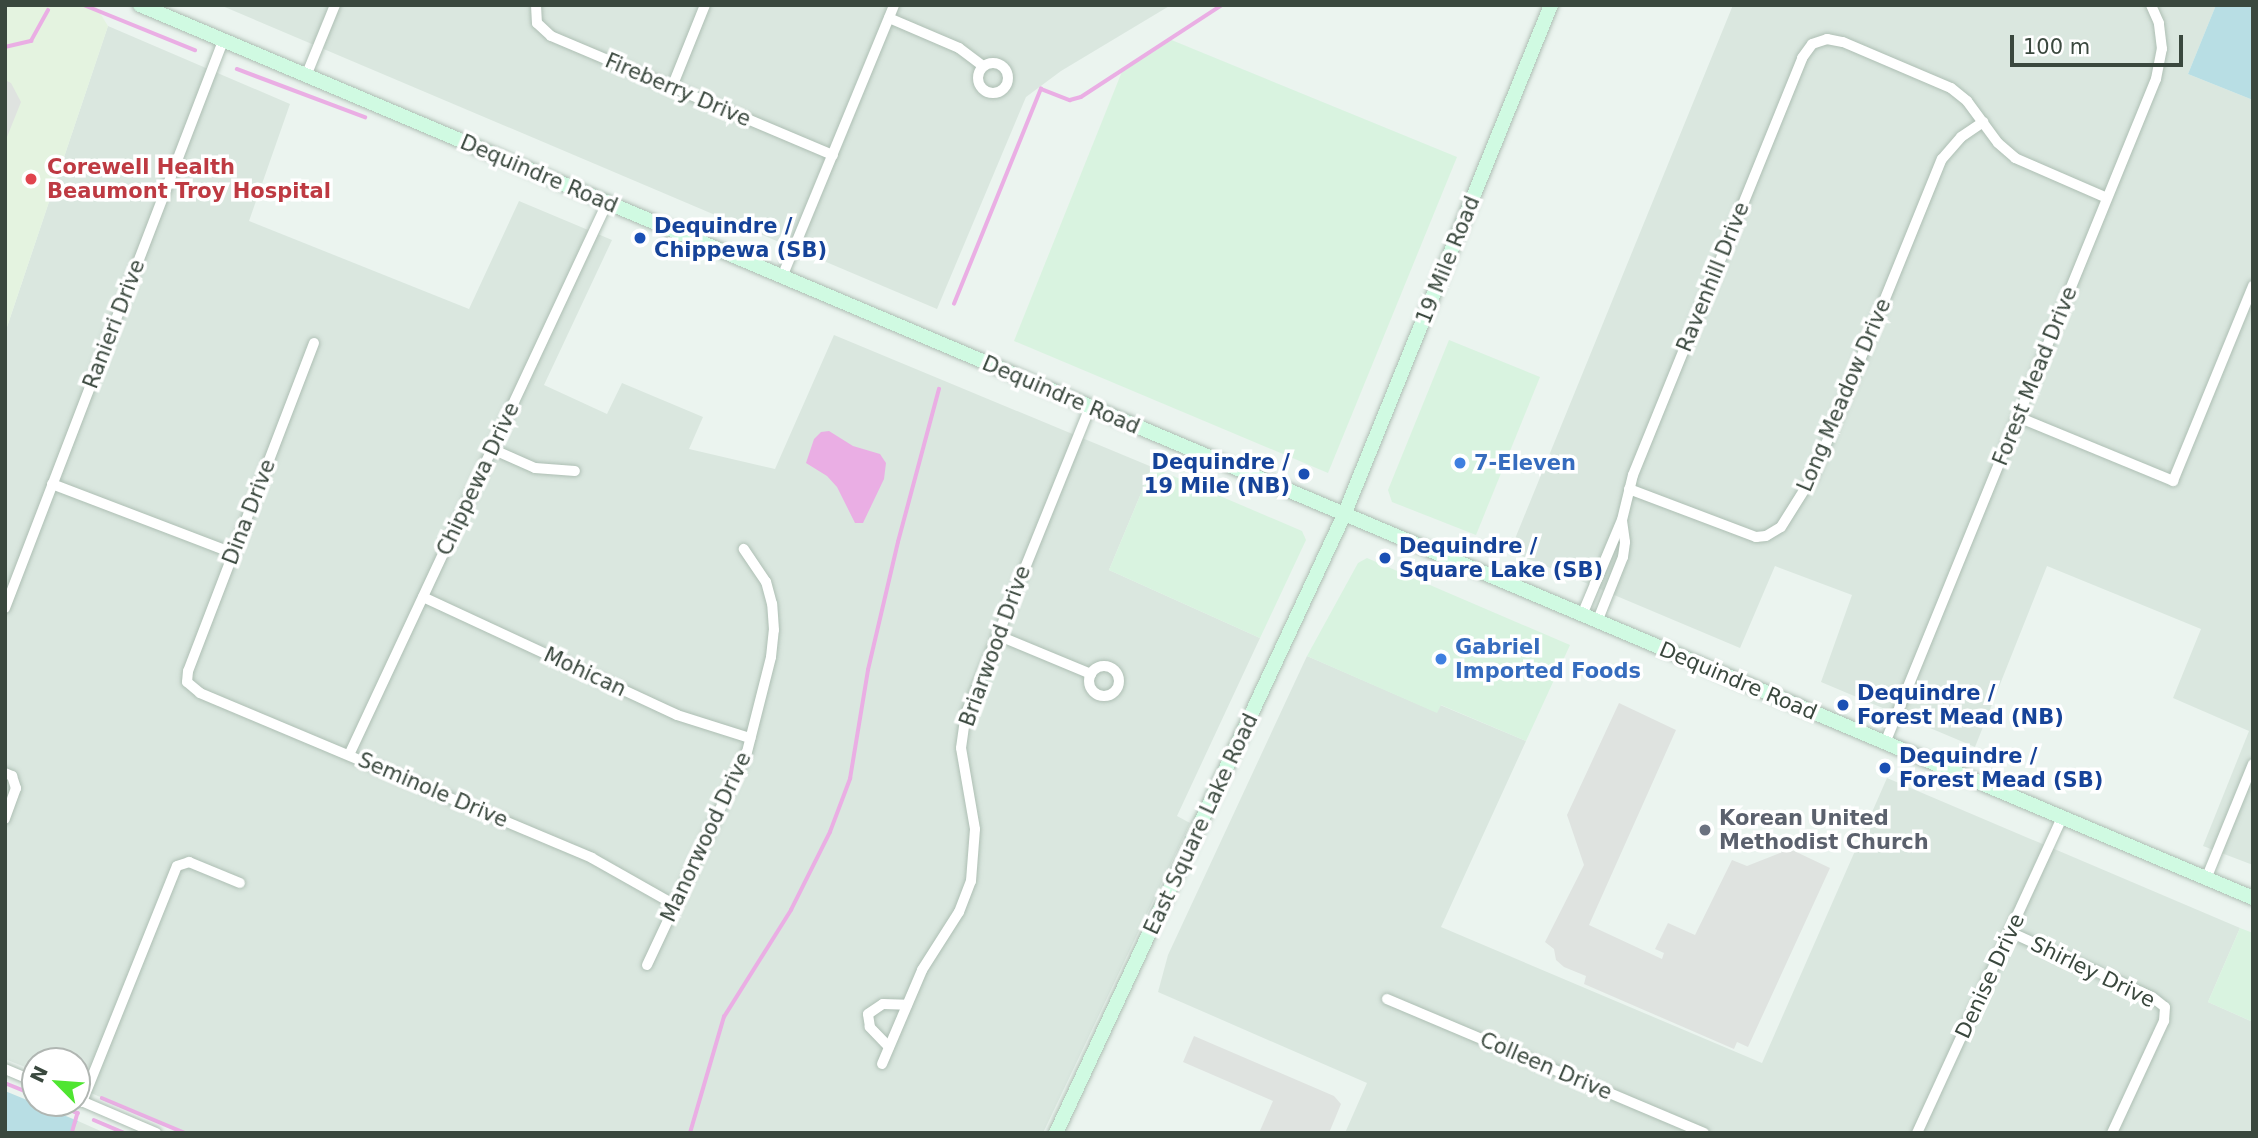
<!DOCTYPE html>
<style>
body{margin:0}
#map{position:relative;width:2258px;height:1138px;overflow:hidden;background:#ebf4ef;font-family:"DejaVu Sans",sans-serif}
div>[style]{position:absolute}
.residential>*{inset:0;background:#dae7df}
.commercial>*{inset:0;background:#d9f3e0}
.medical>*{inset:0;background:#e4f3e0}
.green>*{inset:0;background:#b8dee4}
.parking>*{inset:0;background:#dfe3e0}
.water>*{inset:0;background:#eaaee4}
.stream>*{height:3.5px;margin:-1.75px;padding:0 1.75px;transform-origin:1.75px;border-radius:1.75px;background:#eaaee4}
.roads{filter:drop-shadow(0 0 2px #aebfb4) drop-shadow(0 0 2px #aebfb4)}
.street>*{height:10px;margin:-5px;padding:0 5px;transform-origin:5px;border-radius:5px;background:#fff}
.street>.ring{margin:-5px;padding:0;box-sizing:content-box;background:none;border:10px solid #fff;border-radius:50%}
.secondary>*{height:14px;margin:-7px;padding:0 7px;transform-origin:7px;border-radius:7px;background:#d0fae2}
.dots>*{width:19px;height:19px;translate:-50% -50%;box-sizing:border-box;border:4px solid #fff;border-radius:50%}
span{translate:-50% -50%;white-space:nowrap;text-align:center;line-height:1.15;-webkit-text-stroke:7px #fff;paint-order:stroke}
.street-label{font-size:21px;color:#3a483e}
.health-label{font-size:21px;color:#be3a42;font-weight:700}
.left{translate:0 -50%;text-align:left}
.transit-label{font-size:21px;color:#164399;font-weight:700}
.right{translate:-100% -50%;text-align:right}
.shop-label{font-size:21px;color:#366cbe;font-weight:700}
.worship-label{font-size:21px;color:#5b616d;font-weight:700}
.frame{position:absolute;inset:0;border:7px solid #3a483e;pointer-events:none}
.north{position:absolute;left:21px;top:1047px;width:70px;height:70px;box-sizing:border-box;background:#fff;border:2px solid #b0b6b2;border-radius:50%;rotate:295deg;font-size:19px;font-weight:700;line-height:28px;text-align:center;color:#3a483e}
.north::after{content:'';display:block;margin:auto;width:24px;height:32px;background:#4fe531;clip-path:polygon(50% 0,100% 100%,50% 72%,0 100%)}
.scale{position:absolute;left:2010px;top:35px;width:173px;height:32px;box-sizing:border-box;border:4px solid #3a483e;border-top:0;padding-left:9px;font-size:21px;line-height:24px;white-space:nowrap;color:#3a483e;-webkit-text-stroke:5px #fff;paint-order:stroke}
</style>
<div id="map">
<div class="residential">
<div style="clip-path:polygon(220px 5px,1171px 5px,1061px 71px,1026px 97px,937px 309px)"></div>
<div style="clip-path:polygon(1733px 5px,2216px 5px,2188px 74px,2253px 100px,2253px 865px,2203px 846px,2249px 731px,2173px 698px,2201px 629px,2047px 566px,1975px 747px,1821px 682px,1852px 595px,1775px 566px,1740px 648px,1510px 551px)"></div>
<div style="clip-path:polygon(108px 26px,290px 104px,249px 221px,469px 309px,519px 201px,612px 240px,544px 385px,607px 414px,622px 383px,703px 417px,689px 449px,775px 469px,834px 335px,1152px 467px,1109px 570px,1260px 638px,1177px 816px,1190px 823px,1043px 1133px,184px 1133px,77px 1087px,77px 1061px,35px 1061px,35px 1071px,5px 1059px,5px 333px)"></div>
<div style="clip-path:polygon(1307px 656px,1436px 712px,1440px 705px,1526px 741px,1441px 927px,1762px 1063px,1887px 778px,2240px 928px,2208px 1002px,2253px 1022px,2253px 1133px,1345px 1133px,1367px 1083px,1158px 992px,1168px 955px)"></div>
<div style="clip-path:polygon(78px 1121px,105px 1133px,72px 1133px)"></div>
</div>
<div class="commercial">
<div style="clip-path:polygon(1169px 39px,1457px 157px,1328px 473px,1014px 341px,1123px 69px)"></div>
<div style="clip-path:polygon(1449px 340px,1540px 377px,1476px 535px,1392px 502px,1388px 490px)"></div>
<div style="clip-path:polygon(1152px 467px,1302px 531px,1306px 540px,1260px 638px,1109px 570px)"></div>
<div style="clip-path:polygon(1367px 558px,1570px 645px,1526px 741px,1441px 705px,1437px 713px,1307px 656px,1358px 563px)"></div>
<div style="clip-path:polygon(2240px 928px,2253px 933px,2253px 1022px,2208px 1002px)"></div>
</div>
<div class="medical">
<div style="clip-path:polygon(5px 5px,95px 5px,108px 26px,5px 333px)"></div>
</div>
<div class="green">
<div style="clip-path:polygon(2216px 5px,2253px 5px,2253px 100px,2188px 74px)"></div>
<div style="clip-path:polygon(5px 1091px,78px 1121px,72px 1133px,5px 1133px)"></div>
</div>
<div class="parking">
<div style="clip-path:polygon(5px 80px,11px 83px,21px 102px,5px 142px)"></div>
<div style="clip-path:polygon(1619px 703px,1676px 730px,1589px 925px,1662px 959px,1664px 953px,1655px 949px,1668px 923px,1695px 935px,1732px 860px,1747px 866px,1790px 849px,1830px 868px,1748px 1047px,1737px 1042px,1734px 1049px,1584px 984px,1586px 976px,1564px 967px,1556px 960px,1554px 949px,1545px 942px,1584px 865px,1567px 815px)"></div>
<div style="clip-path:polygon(1194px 1036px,1334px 1096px,1341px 1104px,1329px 1133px,1259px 1133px,1273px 1101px,1183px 1062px)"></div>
</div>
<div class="water">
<div style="clip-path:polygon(829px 431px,853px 446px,880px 454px,886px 463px,884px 479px,863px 523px,855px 523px,837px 487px,827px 476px,806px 463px,814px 439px,821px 432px)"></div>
</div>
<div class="stream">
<div style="left:84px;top:5px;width:120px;rotate:22.1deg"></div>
<div style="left:5px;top:47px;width:27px;rotate:-13deg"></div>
<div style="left:31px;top:41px;width:35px;rotate:-61deg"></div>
<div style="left:237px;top:69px;width:137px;rotate:20.6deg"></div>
<div style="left:954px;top:304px;width:232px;rotate:-68deg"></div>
<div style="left:1041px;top:89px;width:31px;rotate:21deg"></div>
<div style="left:1070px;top:100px;width:11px;rotate:-15deg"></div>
<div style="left:1081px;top:97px;width:168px;rotate:-33.1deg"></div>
<div style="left:5px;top:1083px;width:32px;rotate:22deg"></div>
<div style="left:77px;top:1088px;width:2px;rotate:27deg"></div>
<div style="left:102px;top:1098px;width:90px;rotate:22.9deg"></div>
<div style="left:54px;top:1103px;width:26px;rotate:23deg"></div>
<div style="left:78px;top:1113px;width:18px;rotate:106deg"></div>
<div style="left:94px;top:1120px;width:33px;rotate:23deg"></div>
<div style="left:690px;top:1133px;width:121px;rotate:-73.7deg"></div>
<div style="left:724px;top:1017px;width:126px;rotate:-57.9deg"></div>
<div style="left:791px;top:910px;width:87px;rotate:-63.4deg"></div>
<div style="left:830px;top:832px;width:57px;rotate:-69.3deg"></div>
<div style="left:850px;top:779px;width:110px;rotate:-80.6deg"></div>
<div style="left:868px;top:670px;width:131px;rotate:-76.8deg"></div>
<div style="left:898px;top:542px;width:158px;rotate:-75deg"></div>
</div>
<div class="roads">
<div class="street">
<div style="left:536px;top:5px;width:18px;rotate:87deg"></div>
<div style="left:537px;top:23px;width:19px;rotate:43deg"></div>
<div style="left:551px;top:36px;width:306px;rotate:22.9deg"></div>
<div style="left:889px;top:18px;width:76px;rotate:23.2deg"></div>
<div style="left:959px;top:48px;width:30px;rotate:37deg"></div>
<div class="ring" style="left:978px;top:63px;width:20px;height:20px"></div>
<div style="left:306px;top:76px;width:77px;rotate:-67.8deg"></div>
<div style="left:672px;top:87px;width:88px;rotate:-68.1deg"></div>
<div style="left:782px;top:277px;width:294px;rotate:-67.6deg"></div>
<div style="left:314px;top:343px;width:351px;rotate:111deg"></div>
<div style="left:188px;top:671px;width:11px;rotate:95deg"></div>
<div style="left:187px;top:682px;width:17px;rotate:40deg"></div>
<div style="left:200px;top:693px;width:425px;rotate:22.8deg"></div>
<div style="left:592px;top:858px;width:95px;rotate:29.5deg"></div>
<div style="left:2018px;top:417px;width:168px;rotate:22.4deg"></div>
<div style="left:2173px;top:481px;width:211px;rotate:-67.7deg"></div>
<div style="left:492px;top:449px;width:47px;rotate:23.8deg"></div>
<div style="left:535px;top:468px;width:40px;rotate:4.3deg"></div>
<div style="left:52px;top:484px;width:194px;rotate:20.9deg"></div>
<div style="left:1629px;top:489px;width:136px;rotate:20.7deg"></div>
<div style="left:1756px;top:537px;width:10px;rotate:-6deg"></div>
<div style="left:1766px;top:536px;width:17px;rotate:-31deg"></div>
<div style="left:1781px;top:527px;width:60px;rotate:-57.9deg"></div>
<div style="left:1813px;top:476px;width:342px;rotate:-67.9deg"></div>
<div style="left:1942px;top:159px;width:29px;rotate:-49deg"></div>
<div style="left:1961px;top:137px;width:27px;rotate:-34deg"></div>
<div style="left:423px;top:597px;width:280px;rotate:24.9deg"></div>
<div style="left:677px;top:715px;width:77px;rotate:17.5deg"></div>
<div style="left:5px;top:608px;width:607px;rotate:-68.97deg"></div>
<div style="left:1582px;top:615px;width:103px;rotate:-67.2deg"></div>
<div style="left:1622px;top:520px;width:46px;rotate:-76.3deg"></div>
<div style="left:1633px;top:475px;width:450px;rotate:-67.9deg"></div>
<div style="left:1802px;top:58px;width:17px;rotate:-54deg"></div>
<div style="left:1812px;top:44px;width:16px;rotate:-18deg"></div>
<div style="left:1827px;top:39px;width:16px;rotate:11deg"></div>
<div style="left:1843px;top:42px;width:117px;rotate:23.1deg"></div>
<div style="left:1951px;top:88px;width:21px;rotate:39deg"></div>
<div style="left:1967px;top:101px;width:52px;rotate:53.6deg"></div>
<div style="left:1998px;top:143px;width:23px;rotate:41deg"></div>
<div style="left:2015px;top:158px;width:100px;rotate:23.5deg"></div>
<div style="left:1597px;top:622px;width:70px;rotate:-68.2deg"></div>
<div style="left:1623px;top:557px;width:15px;rotate:-82deg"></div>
<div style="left:1625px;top:542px;width:21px;rotate:-98deg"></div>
<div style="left:997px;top:635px;width:102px;rotate:22.5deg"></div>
<div class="ring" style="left:1089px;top:666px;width:20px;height:20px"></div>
<div style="left:1885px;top:743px;width:717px;rotate:-67.8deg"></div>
<div style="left:2156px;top:79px;width:31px;rotate:-79deg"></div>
<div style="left:2162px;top:49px;width:26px;rotate:-97deg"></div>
<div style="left:2159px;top:23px;width:20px;rotate:-114deg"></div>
<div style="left:349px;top:755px;width:609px;rotate:-64.95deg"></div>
<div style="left:5px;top:773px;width:8px;rotate:23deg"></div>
<div style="left:12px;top:776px;width:13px;rotate:72deg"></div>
<div style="left:16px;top:788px;width:33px;rotate:110deg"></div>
<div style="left:2206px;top:879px;width:124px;rotate:-67.8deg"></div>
<div style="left:2010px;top:932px;width:156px;rotate:24.6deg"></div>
<div style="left:2152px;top:997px;width:16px;rotate:38deg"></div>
<div style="left:2165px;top:1007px;width:14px;rotate:94deg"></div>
<div style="left:2164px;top:1021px;width:123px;rotate:114.9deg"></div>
<div style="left:647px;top:965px;width:235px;rotate:-64.9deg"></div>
<div style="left:747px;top:752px;width:98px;rotate:-75.8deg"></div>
<div style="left:771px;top:657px;width:27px;rotate:-84deg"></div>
<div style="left:774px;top:630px;width:26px;rotate:-94deg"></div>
<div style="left:772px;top:604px;width:23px;rotate:-105deg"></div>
<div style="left:766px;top:582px;width:40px;rotate:-124deg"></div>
<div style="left:1387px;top:999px;width:344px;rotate:22.9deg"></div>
<div style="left:889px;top:1047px;width:28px;rotate:-134deg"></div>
<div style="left:870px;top:1027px;width:13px;rotate:-99deg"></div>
<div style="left:868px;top:1014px;width:18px;rotate:-34deg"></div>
<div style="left:883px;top:1004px;width:24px;rotate:2deg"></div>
<div style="left:882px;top:1064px;width:102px;rotate:-66.9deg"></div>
<div style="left:922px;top:970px;width:69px;rotate:-57.5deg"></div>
<div style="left:959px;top:912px;width:33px;rotate:-69deg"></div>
<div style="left:971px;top:881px;width:52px;rotate:-85.6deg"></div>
<div style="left:975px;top:829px;width:82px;rotate:-99.8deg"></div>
<div style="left:961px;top:748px;width:34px;rotate:-82deg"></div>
<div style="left:966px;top:714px;width:331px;rotate:-68deg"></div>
<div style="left:5px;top:1069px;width:33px;rotate:23deg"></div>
<div style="left:79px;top:1100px;width:84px;rotate:23.2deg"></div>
<div style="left:82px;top:1102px;width:254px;rotate:-68.1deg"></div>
<div style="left:177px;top:866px;width:13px;rotate:-18deg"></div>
<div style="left:189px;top:862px;width:55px;rotate:22.4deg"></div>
<div style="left:1917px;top:1133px;width:347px;rotate:-65.3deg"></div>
</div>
<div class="secondary">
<div style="left:140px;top:5px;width:2294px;rotate:22.91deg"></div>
<div style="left:1056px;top:1133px;width:682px;rotate:-65.01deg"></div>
<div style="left:1344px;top:515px;width:550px;rotate:-67.91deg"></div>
</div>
</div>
<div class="dots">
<div style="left:31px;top:179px;background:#e0444e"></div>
<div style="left:640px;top:238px;background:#1a4fb4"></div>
<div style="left:1460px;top:463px;background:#3f7fe0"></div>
<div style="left:1304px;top:474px;background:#1a4fb4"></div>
<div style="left:1385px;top:558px;background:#1a4fb4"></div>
<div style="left:1441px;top:659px;background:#3f7fe0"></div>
<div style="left:1843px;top:705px;background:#1a4fb4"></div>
<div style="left:1885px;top:768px;background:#1a4fb4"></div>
<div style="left:1705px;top:830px;background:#6b7280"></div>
</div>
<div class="street-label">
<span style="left:678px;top:90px;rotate:23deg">Fireberry Drive</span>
<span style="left:539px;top:174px;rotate:23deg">Dequindre Road</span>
<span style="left:1448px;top:260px;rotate:-68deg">19 Mile Road</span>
<span style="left:1713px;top:277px;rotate:-68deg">Ravenhill Drive</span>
<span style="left:114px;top:324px;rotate:-69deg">Ranieri Drive</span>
<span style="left:2035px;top:376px;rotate:-68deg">Forest Mead Drive</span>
<span style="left:1061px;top:395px;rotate:23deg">Dequindre Road</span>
<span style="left:1844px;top:395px;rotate:-67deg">Long Meadow Drive</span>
<span style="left:478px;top:479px;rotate:-65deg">Chippewa Drive</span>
<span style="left:249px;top:512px;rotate:-69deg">Dina Drive</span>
<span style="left:995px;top:646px;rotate:-70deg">Briarwood Drive</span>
<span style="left:585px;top:672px;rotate:25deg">Mohican</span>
<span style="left:1738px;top:681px;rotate:23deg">Dequindre Road</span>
<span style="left:433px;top:790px;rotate:23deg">Seminole Drive</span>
<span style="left:1201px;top:824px;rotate:-65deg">East Square Lake Road</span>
<span style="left:706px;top:837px;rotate:-65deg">Manorwood Drive</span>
<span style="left:2093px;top:972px;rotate:26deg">Shirley Drive</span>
<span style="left:1990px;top:976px;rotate:-65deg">Denise Drive</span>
<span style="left:1546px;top:1066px;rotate:23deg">Colleen Drive</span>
</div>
<div class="health-label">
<span class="left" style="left:47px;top:179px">Corewell Health<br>Beaumont Troy Hospital</span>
</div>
<div class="transit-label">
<span class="left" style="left:654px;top:238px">Dequindre /<br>Chippewa (SB)</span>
<span class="right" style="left:1290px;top:474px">Dequindre /<br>19 Mile (NB)</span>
<span class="left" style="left:1399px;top:558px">Dequindre /<br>Square Lake (SB)</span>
<span class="left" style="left:1857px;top:705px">Dequindre /<br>Forest Mead (NB)</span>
<span class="left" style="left:1899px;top:768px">Dequindre /<br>Forest Mead (SB)</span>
</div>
<div class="shop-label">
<span class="left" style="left:1474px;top:463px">7-Eleven</span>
<span class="left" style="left:1455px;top:659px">Gabriel<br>Imported Foods</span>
</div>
<div class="worship-label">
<span class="left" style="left:1719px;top:830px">Korean United<br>Methodist Church</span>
</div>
<div class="frame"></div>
<div class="north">N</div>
<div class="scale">100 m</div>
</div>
